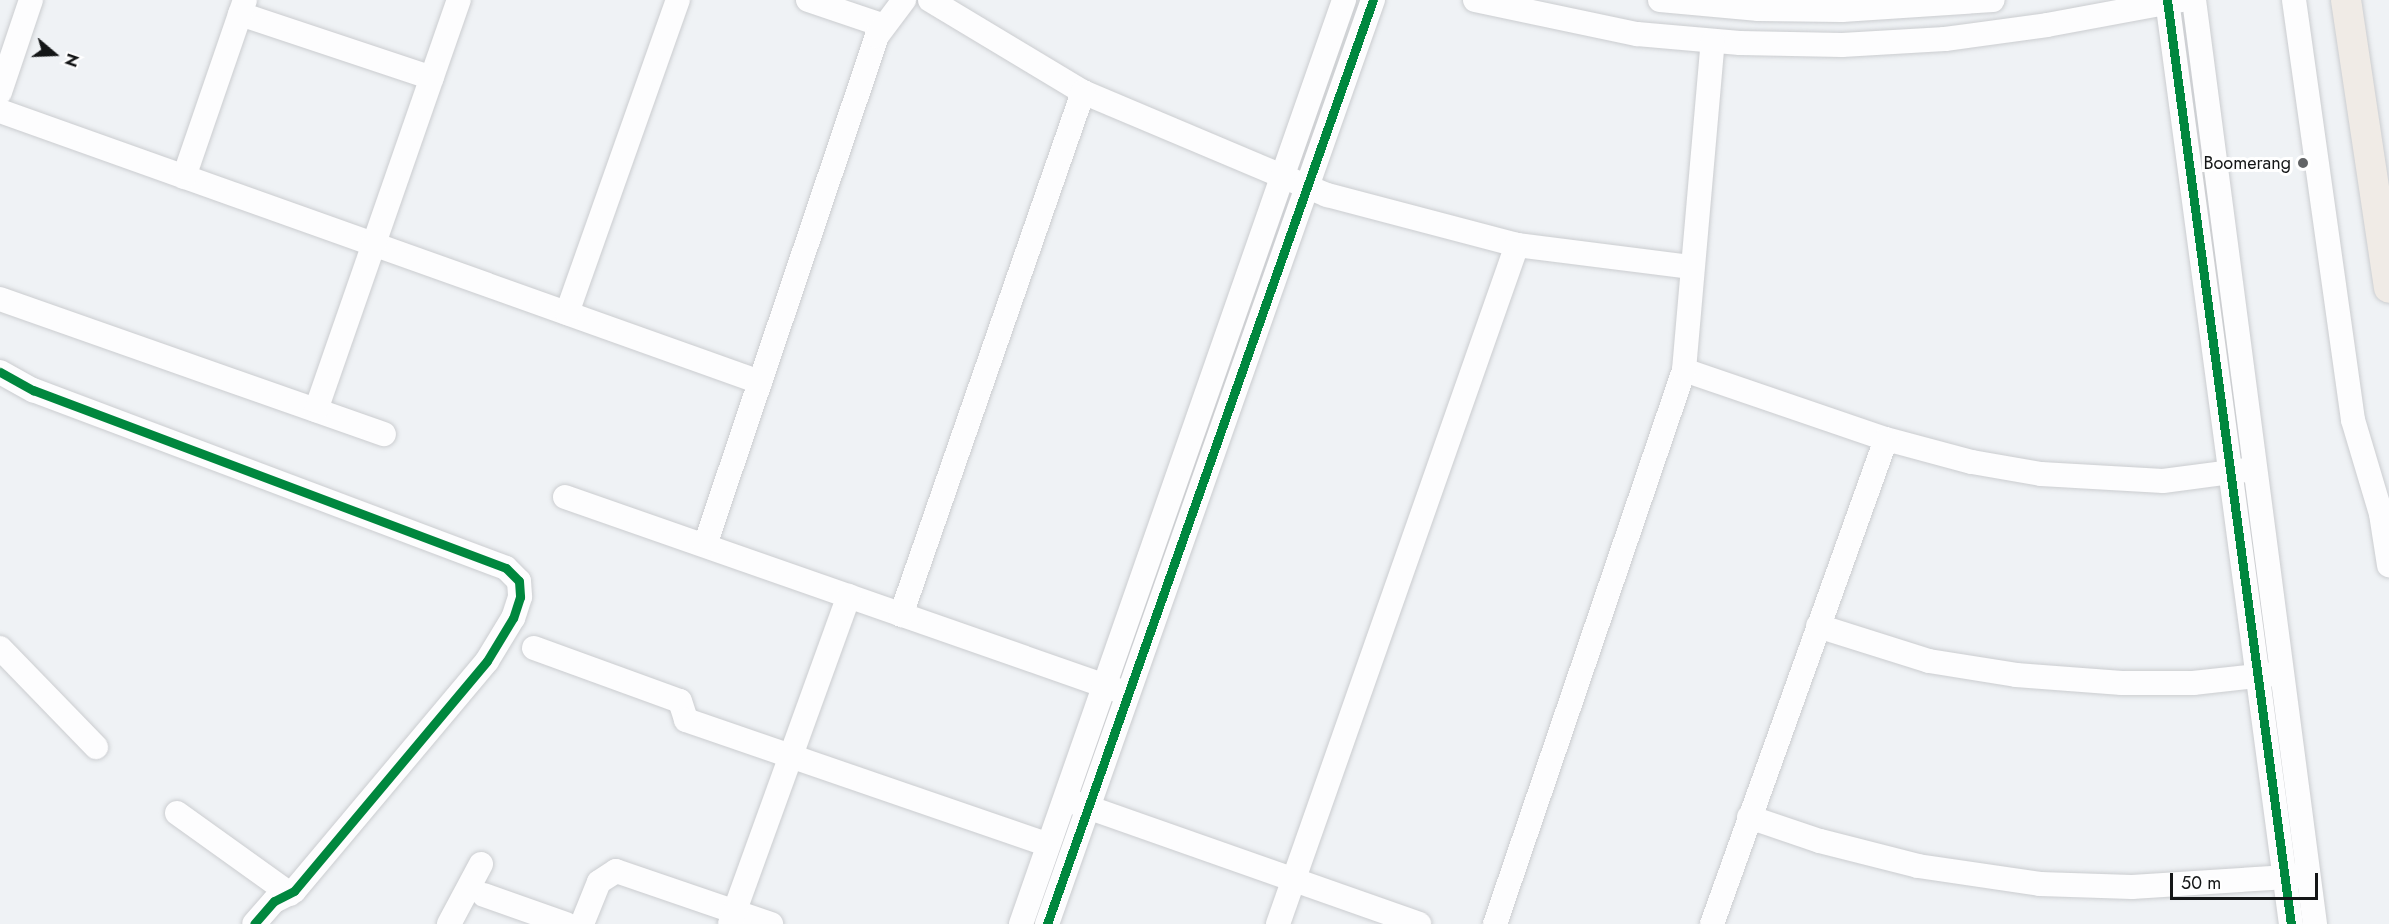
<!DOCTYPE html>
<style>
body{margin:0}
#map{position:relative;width:2389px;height:924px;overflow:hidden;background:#eff2f5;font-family:Jost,sans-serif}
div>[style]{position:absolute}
.roads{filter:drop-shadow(0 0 2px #cbcdd0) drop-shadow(0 0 2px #cbcdd0)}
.minor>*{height:24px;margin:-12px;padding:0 12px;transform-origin:12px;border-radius:12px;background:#fdfdfe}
.major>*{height:30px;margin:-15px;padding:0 15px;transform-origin:15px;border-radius:15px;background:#f0ebe6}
.cycleway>*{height:9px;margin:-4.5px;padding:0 4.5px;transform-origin:4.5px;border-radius:4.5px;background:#00873e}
.dots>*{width:16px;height:16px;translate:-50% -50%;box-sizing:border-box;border:3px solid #fff;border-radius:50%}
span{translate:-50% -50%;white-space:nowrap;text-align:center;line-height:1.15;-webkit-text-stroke:6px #fff;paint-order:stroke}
.poi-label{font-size:18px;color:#141617}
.right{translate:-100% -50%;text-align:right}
.north{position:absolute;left:24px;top:24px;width:60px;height:60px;-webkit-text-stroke:4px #fff;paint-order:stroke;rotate:109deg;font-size:16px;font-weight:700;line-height:24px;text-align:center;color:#141617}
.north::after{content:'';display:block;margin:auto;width:21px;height:27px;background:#141617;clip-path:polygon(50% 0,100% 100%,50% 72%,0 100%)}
.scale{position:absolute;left:2170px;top:873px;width:148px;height:27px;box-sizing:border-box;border:3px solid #141617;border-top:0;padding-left:8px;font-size:18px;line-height:21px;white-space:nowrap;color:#141617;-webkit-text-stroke:4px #fff;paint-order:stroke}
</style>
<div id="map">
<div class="roads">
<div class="minor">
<div style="left:808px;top:0;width:78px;rotate:18.7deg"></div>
<div style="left:930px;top:0;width:179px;rotate:31deg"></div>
<div style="left:1083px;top:92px;width:265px;rotate:22.9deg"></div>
<div style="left:1327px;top:195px;width:196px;rotate:14.7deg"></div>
<div style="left:1517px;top:245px;width:176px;rotate:7.2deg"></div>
<div style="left:1475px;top:0;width:166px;rotate:11.9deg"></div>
<div style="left:1637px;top:34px;width:103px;rotate:5deg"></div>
<div style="left:1740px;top:43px;width:102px;rotate:1.1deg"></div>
<div style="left:1842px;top:45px;width:103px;rotate:-3.3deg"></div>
<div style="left:1945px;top:39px;width:103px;rotate:-7.8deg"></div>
<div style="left:2047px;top:25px;width:137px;rotate:-10.5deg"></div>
<div style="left:1660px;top:0;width:99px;rotate:5.2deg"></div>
<div style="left:1759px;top:9px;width:83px;rotate:0.7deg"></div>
<div style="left:1842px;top:10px;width:151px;rotate:-3.8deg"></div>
<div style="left:2167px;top:0;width:932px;rotate:82.36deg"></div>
<div style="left:2194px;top:0;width:932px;rotate:82.54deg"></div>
<div style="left:2294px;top:0;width:424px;rotate:82deg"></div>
<div style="left:2353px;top:420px;width:98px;rotate:73.4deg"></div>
<div style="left:2381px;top:514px;width:52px;rotate:81.1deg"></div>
<div style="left:240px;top:14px;width:202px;rotate:18.4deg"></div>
<div style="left:0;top:92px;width:97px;rotate:-71.4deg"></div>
<div style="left:0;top:111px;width:807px;rotate:19.63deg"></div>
<div style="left:184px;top:177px;width:187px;rotate:-71deg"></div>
<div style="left:0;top:299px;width:407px;rotate:19.4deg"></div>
<div style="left:567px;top:313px;width:332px;rotate:-70.5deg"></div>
<div style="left:1684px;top:370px;width:213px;rotate:18.9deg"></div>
<div style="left:1886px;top:439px;width:89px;rotate:15deg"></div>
<div style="left:1972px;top:462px;width:70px;rotate:9.9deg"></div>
<div style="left:2041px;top:474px;width:122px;rotate:3.3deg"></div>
<div style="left:2163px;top:481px;width:85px;rotate:-7.5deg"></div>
<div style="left:0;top:372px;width:38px;rotate:29deg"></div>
<div style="left:33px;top:390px;width:505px;rotate:20.62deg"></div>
<div style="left:506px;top:568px;width:18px;rotate:45deg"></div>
<div style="left:519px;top:581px;width:16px;rotate:86deg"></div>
<div style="left:520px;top:597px;width:22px;rotate:108deg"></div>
<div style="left:513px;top:618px;width:50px;rotate:121.2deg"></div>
<div style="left:487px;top:661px;width:300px;rotate:130deg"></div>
<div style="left:294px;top:891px;width:22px;rotate:153deg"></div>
<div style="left:274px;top:901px;width:30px;rotate:131deg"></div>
<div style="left:316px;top:410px;width:434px;rotate:-70.8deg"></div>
<div style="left:565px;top:497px;width:588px;rotate:19.27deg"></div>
<div style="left:705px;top:545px;width:537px;rotate:-71.33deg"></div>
<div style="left:877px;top:36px;width:45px;rotate:-53.1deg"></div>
<div style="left:901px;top:615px;width:554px;rotate:-70.81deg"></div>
<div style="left:1818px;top:626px;width:116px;rotate:17.5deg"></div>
<div style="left:1929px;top:661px;width:88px;rotate:9.1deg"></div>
<div style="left:2016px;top:675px;width:106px;rotate:4.3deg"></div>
<div style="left:2122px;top:683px;width:71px"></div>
<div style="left:2193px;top:683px;width:81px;rotate:-6.3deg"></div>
<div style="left:0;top:648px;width:138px;rotate:45.9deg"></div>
<div style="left:534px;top:648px;width:155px;rotate:20deg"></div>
<div style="left:680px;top:701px;width:20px;rotate:72deg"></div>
<div style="left:686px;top:720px;width:383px;rotate:19deg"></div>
<div style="left:1073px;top:802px;width:367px;rotate:19.4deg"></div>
<div style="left:177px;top:813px;width:139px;rotate:35.6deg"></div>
<div style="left:1749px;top:817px;width:75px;rotate:18.7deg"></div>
<div style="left:1820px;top:841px;width:101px;rotate:14.3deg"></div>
<div style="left:1918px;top:866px;width:123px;rotate:8.4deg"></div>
<div style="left:2040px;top:884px;width:92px;rotate:1.9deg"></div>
<div style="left:2132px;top:887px;width:168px;rotate:-3.7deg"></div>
<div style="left:484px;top:895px;width:87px;rotate:19.5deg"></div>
<div style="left:449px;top:924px;width:68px;rotate:-61.9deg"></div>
<div style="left:582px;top:924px;width:45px;rotate:-68deg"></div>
<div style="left:599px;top:882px;width:20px;rotate:-33deg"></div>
<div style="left:616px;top:871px;width:164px;rotate:18.9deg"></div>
<div style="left:730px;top:924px;width:349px;rotate:-70.1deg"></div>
<div style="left:1021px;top:924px;width:979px;rotate:-70.73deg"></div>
<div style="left:1047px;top:924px;width:980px;rotate:-70.57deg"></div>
<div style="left:1278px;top:924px;width:720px;rotate:-70.61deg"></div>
<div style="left:1495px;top:924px;width:585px;rotate:-71.16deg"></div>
<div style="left:1684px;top:370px;width:330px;rotate:-85deg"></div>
<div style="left:1712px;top:924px;width:515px;rotate:-70.26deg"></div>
</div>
<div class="major">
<div style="left:2346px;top:0;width:291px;rotate:81.5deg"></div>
</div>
</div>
<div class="cycleway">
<div style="left:2167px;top:0;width:932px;rotate:82.36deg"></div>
<div style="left:0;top:372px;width:38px;rotate:29deg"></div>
<div style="left:33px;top:390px;width:505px;rotate:20.62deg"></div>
<div style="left:506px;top:568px;width:18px;rotate:45deg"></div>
<div style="left:519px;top:581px;width:16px;rotate:86deg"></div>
<div style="left:520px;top:597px;width:22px;rotate:108deg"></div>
<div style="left:513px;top:618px;width:50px;rotate:121.2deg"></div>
<div style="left:487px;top:661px;width:300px;rotate:130deg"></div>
<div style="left:294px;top:891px;width:22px;rotate:153deg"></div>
<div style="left:274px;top:901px;width:30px;rotate:131deg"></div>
<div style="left:1047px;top:924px;width:980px;rotate:-70.57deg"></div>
</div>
<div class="dots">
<div style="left:2303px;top:163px;background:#616365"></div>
</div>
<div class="poi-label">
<span class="right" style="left:2291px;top:163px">Boomerang</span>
</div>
<div class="north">N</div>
<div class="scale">50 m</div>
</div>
